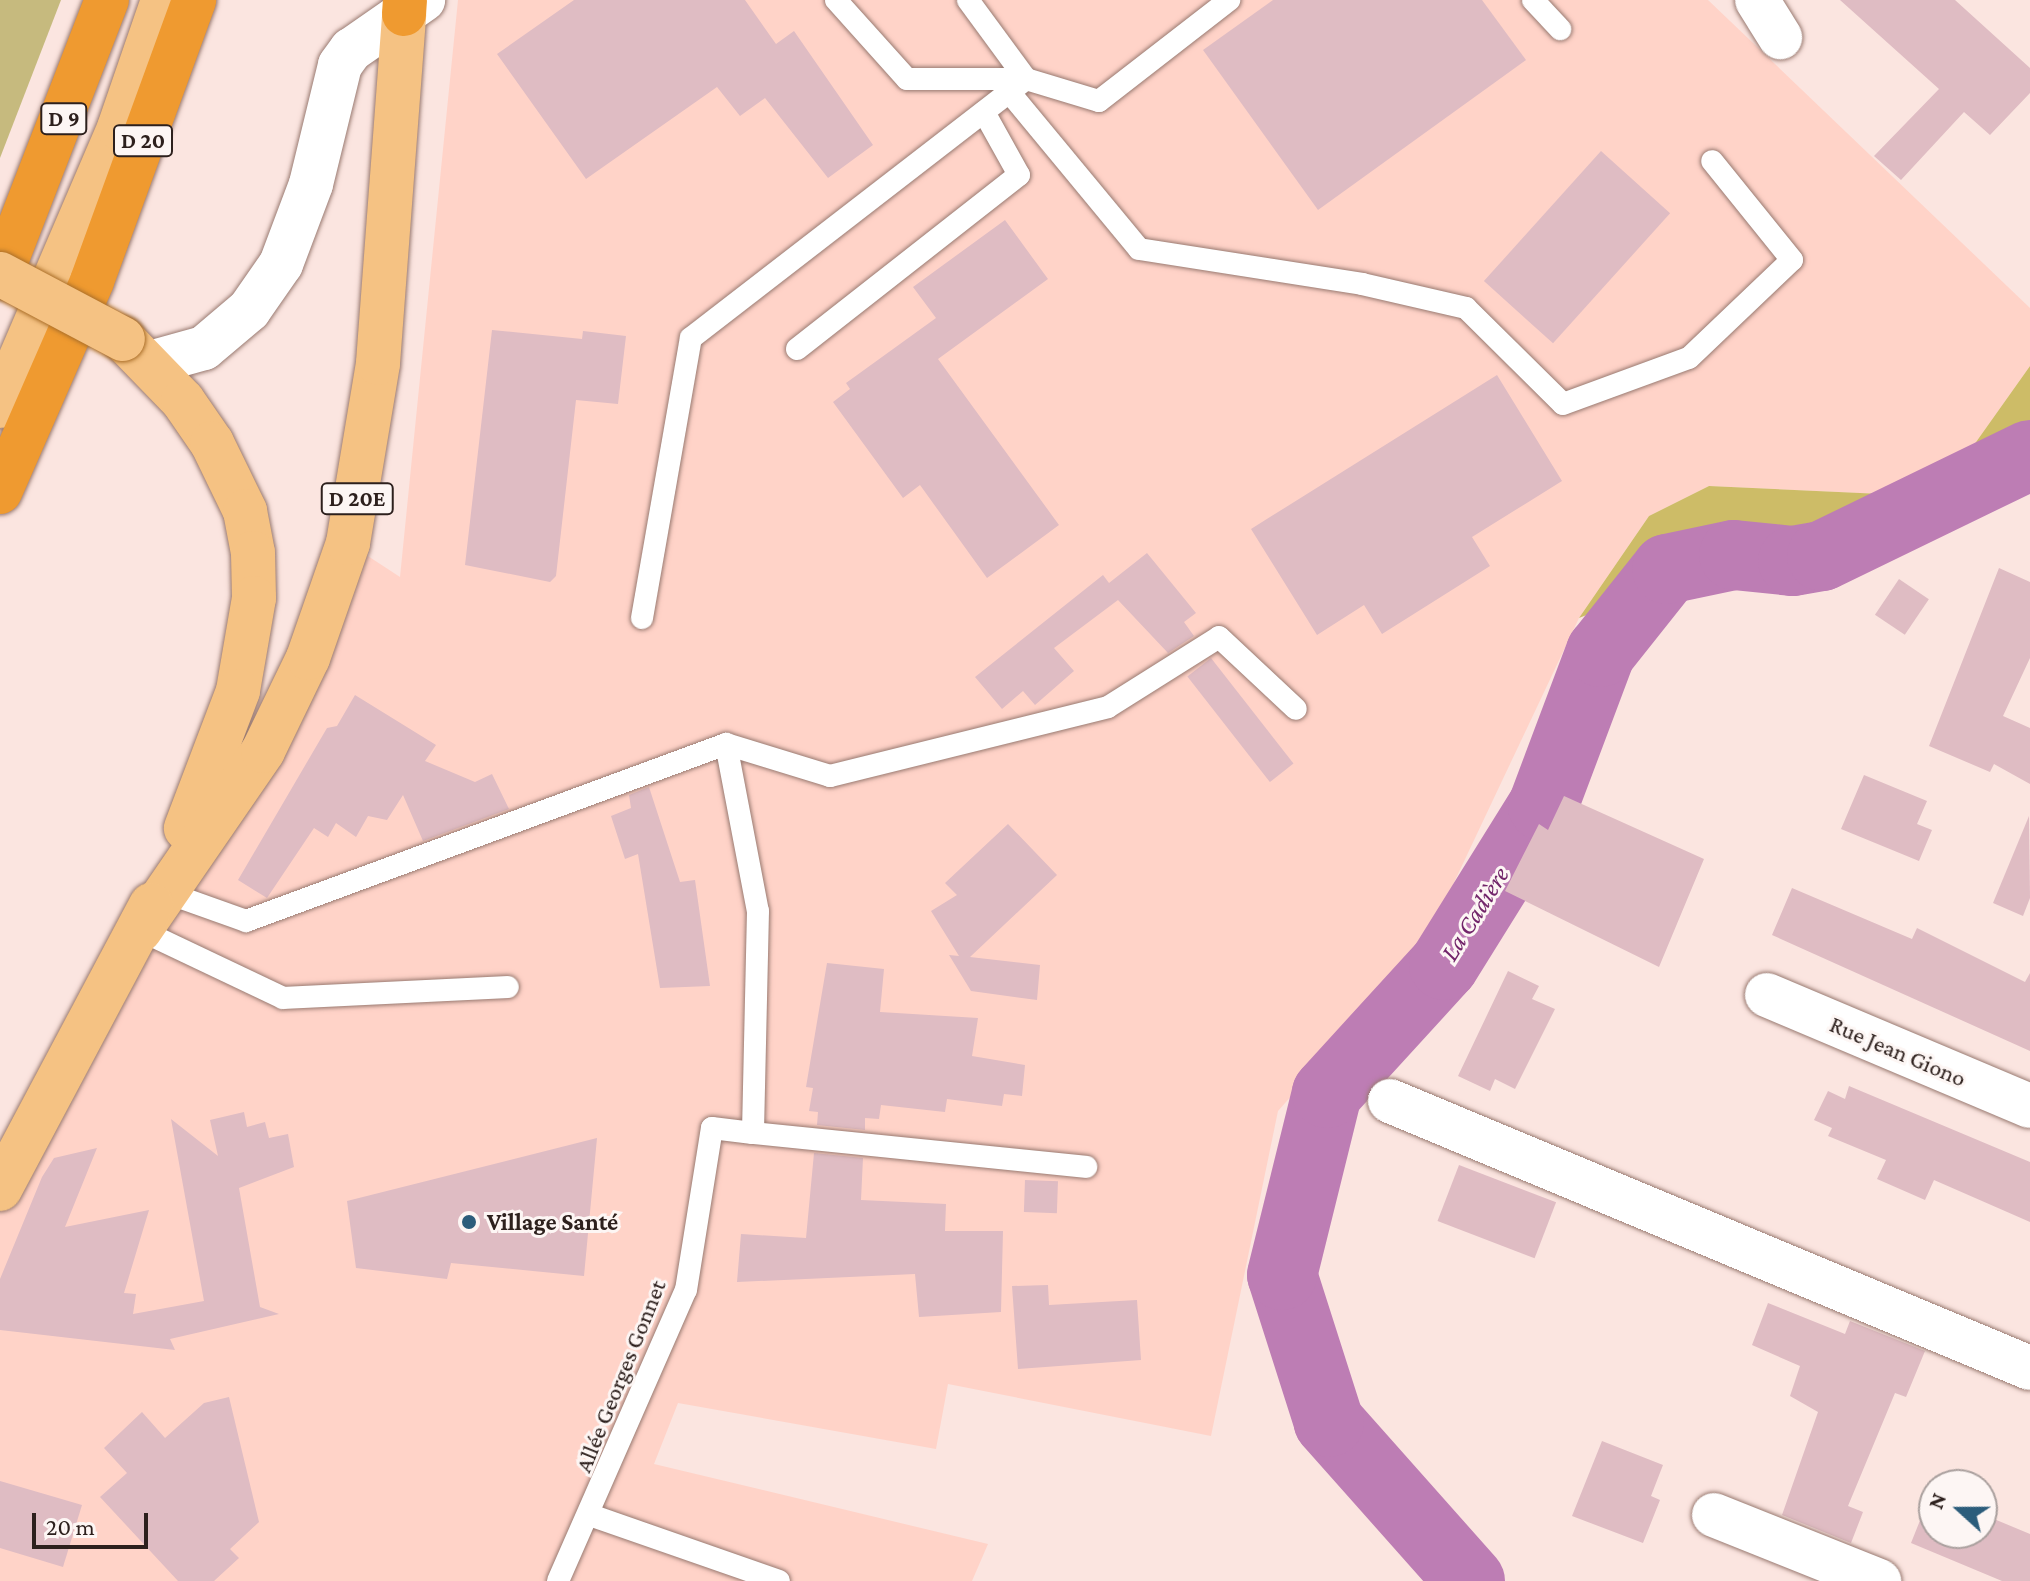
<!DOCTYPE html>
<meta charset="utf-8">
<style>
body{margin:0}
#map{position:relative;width:2030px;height:1581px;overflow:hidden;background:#fbe5e0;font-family:"Crimson Pro",serif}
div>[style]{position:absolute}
.built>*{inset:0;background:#ffd3c8}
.green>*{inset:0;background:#c6ba7e}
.forest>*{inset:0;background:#cdbc67}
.river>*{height:70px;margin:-35px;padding:0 35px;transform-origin:35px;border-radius:35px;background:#bd7db4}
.building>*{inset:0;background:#dfbcc3;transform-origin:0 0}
.roads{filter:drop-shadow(0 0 2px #997a71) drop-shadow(0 0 2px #997a71)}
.lane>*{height:22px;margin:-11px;padding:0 11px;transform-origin:11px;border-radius:11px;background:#fff}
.street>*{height:44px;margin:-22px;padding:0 22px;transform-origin:22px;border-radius:22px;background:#fff}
.secondary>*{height:44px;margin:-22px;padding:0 22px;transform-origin:22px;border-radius:22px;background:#fff}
.primary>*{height:44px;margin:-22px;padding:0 22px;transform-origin:22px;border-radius:22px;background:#f5c283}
.highway>*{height:44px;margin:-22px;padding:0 22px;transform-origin:22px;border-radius:22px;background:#ef9a30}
.bridges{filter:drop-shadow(0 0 2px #ab6f29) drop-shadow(0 0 2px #ab6f29)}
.primary-bridge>*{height:44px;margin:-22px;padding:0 22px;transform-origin:22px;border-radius:22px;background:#f5c283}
.dots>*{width:22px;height:22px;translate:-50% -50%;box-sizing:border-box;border:4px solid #fdf6f4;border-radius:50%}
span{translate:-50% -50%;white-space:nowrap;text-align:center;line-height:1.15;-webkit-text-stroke:6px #fdf6f4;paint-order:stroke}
.shield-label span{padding:2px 6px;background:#fdf6f4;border:2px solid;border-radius:6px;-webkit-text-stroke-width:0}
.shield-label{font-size:22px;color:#2d201d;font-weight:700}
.street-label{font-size:24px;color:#2d201d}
.poi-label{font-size:24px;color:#2d201d;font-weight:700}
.left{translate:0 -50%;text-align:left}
.water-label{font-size:26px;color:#72256a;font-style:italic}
.north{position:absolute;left:1918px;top:1469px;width:80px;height:80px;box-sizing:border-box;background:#fdf6f4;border:2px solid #aaa09e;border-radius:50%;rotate:291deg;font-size:22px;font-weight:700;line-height:32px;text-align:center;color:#2d201d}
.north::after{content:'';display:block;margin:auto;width:28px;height:36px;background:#2c5d7b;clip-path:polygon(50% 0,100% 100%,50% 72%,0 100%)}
.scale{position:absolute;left:32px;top:1513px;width:116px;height:36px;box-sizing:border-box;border:4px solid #2d201d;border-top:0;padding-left:10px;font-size:24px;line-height:28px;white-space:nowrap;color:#2d201d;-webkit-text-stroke:6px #fdf6f4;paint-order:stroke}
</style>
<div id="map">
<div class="built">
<div style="clip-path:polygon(458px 0,1708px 0,2030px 308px,2030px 366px,1964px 459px,1881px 494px,1709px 486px,1649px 516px,1579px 618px,1424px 946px,1278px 1111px,1211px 1436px,948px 1384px,936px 1449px,678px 1403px,654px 1464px,988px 1544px,972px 1581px,0 1581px,0 1199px,263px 750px,348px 543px,400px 577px)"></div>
</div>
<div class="green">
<div style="clip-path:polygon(0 0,61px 0,0 158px)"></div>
</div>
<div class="forest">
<div style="clip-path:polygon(2030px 366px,2030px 482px,1834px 588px,1703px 569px,1579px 618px,1649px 516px,1709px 486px,1882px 494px,1964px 459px)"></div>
</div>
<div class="river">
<div style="left:1470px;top:1581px;width:213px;rotate:-131.6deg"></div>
<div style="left:1329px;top:1422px;width:154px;rotate:-107.7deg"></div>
<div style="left:1282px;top:1275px;width:187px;rotate:-76.1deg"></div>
<div style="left:1327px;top:1093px;width:173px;rotate:-47.6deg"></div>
<div style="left:1444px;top:965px;width:187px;rotate:-58.1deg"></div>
<div style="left:1543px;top:806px;width:165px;rotate:-69.4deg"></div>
<div style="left:1601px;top:652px;width:106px;rotate:-51.5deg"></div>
<div style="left:1667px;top:569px;width:68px;rotate:-11.8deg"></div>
<div style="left:1734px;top:555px;width:59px;rotate:5.8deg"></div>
<div style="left:1793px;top:561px;width:29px;rotate:-10deg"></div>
<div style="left:1822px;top:556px;width:231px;rotate:-25.9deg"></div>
</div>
<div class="building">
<div style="clip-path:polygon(574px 0,745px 0,776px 44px,794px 31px,873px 145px,828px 178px,765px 98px,740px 116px,717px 87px,586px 179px,497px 54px)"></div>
<div style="clip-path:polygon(1273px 0,1482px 0,1526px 60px,1318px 210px,1203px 50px)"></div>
<div style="clip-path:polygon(1840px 0,1955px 0,2030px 68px,2030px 93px,1990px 135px,1964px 112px,1901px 180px,1874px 156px,1939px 89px)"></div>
<div style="left:1601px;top:151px;width:93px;height:175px;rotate:42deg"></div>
<div style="clip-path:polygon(1005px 220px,1048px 279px,938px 359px,1059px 525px,987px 578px,920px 485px,903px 498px,833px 402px,850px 389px,846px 383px,936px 318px,913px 287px)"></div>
<div style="clip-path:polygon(492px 330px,582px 339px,583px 331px,626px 336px,618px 404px,576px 400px,556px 576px,550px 582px,465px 565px)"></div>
<div style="clip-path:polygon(1497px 375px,1562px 481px,1472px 537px,1490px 566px,1382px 634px,1364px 605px,1317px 635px,1251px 529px)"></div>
<div style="clip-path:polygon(1147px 553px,1196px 613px,1184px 622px,1194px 636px,1168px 653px,1118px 600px,1054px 648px,1074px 671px,1035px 705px,1023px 691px,1002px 709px,975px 677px,1103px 575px,1109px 583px)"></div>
<div style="clip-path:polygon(1999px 568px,2030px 582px,2030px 658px,2003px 716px,2030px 728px,2030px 784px,1994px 764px,1990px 772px,1929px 746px)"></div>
<div style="left:1899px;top:579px;width:36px;height:43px;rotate:34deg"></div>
<div style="left:1211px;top:658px;width:134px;height:30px;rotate:52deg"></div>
<div style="clip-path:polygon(355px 695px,436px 745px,425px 761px,475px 782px,492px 774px,509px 809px,423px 841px,403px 795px,387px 820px,368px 816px,356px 837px,336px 823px,328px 837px,314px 828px,267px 898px,238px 880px,327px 728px,337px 726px)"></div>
<div style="clip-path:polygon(1864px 775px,1927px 801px,1917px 824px,1932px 830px,1919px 861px,1841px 829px)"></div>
<div style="clip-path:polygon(649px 787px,680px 882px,695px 880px,710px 986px,660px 988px,638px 854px,625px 859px,611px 816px,631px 808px,629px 795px)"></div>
<div style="clip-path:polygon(1564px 796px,1704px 859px,1659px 967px,1505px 891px,1539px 824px,1548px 830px)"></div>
<div style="clip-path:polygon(2029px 816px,2030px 898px,2023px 916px,1993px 903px)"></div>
<div style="clip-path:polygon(1008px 824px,1057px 875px,970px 957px,1040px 965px,1037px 1000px,971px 991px,949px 955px,959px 956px,931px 911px,957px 895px,945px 883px)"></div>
<div style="clip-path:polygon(1792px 888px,1912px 939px,1917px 928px,2025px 982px,2030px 973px,2030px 1051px,1772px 935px)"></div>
<div style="clip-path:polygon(827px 963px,884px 969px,880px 1012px,978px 1018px,972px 1056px,1025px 1065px,1022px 1096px,1004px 1094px,1002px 1106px,947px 1099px,945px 1112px,881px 1105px,879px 1119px,865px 1118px,865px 1130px,817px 1125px,818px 1112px,809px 1111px,813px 1088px,806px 1087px)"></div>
<div style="clip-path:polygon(1508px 971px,1539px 986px,1532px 999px,1555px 1009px,1515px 1089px,1495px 1079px,1490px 1091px,1458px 1076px)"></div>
<div style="clip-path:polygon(1849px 1086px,2030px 1162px,2030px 1222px,1934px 1180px,1925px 1200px,1877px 1179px,1886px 1160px,1828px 1136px,1832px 1128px,1814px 1120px,1828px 1091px,1845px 1099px)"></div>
<div style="clip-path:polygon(244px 1112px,247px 1127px,265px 1122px,269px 1138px,288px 1134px,294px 1167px,239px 1188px,260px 1307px,279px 1314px,170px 1339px,175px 1350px,0 1330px,0 1279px,42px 1177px,54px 1158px,97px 1148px,65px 1227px,149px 1210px,124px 1293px,136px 1294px,133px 1314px,204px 1301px,171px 1119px,218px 1156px,210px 1120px)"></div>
<div style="clip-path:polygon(597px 1138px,584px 1276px,451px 1263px,447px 1279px,356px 1268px,347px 1201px)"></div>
<div style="clip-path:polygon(814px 1153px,863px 1158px,861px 1200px,946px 1204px,945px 1231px,1003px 1231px,1001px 1312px,919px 1317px,915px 1274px,737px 1282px,741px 1234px,806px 1238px)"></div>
<div style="left:1459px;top:1165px;width:104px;height:60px;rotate:21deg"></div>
<div style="left:1025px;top:1180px;width:33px;height:32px;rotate:2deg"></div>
<div style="clip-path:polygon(1048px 1285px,1049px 1305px,1137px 1300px,1141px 1360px,1018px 1369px,1012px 1286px)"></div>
<div style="clip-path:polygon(1768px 1303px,1845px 1334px,1850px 1321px,1925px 1351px,1906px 1397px,1895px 1393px,1848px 1506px,1863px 1512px,1851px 1543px,1782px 1515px,1818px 1412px,1790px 1396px,1800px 1366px,1752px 1345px)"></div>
<div style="clip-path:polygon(229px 1397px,259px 1522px,230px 1549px,239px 1558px,214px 1581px,178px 1581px,100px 1497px,127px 1473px,104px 1448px,142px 1412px,165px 1438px,204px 1403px)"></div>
<div style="clip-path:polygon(1602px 1441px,1663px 1465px,1651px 1496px,1660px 1500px,1643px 1543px,1572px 1516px)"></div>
<div style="clip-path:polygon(0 1481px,82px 1505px,63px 1567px,0 1548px)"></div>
<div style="clip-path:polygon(1931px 1493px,1934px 1533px,1982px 1533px,1982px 1514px,2030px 1534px,2030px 1581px,2002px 1581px,1911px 1543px)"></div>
</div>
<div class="roads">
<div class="lane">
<div style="left:836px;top:0;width:106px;rotate:48.1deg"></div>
<div style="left:907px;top:79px;width:119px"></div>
<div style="left:1026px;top:79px;width:76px;rotate:16.8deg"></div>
<div style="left:1099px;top:101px;width:165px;rotate:-37.8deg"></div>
<div style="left:1533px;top:0;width:40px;rotate:47deg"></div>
<div style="left:1010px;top:93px;width:202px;rotate:50.4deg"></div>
<div style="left:1139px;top:249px;width:226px;rotate:8.9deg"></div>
<div style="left:1362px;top:284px;width:107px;rotate:13deg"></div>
<div style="left:1466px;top:308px;width:136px;rotate:44.7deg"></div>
<div style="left:1563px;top:404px;width:134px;rotate:-20.1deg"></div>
<div style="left:1689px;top:358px;width:142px;rotate:-43.6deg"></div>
<div style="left:1792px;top:260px;width:127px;rotate:-128.9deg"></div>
<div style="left:797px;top:349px;width:282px;rotate:-38.1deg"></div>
<div style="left:1019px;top:175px;width:72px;rotate:-119.1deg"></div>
<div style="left:642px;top:618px;width:284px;rotate:-80.1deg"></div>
<div style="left:691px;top:338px;width:423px;rotate:-37.7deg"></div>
<div style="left:1026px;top:79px;width:98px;rotate:-126.3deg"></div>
<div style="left:726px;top:744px;width:170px;rotate:79.2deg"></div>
<div style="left:758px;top:911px;width:222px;rotate:91.3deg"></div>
<div style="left:753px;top:1133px;width:335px;rotate:5.8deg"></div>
<div style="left:165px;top:892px;width:86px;rotate:19.7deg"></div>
<div style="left:246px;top:921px;width:512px;rotate:-20.24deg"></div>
<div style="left:726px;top:744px;width:109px;rotate:17.1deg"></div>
<div style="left:830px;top:776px;width:286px;rotate:-13.9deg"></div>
<div style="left:1108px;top:707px;width:131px;rotate:-32.2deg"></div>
<div style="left:1219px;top:637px;width:105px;rotate:43.1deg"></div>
<div style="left:140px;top:930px;width:158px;rotate:25.4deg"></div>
<div style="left:283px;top:998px;width:225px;rotate:-2.8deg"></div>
<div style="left:590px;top:1515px;width:200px;rotate:19.2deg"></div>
<div style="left:558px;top:1581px;width:318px;rotate:-66.3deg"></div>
<div style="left:686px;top:1290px;width:164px;rotate:-80.9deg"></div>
<div style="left:712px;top:1128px;width:41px;rotate:7deg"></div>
</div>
<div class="street">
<div style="left:1757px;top:0;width:44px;rotate:58.1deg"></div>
<div style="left:1767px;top:995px;width:285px;rotate:22.9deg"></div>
<div style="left:1390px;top:1101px;width:693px;rotate:22.65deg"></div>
<div style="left:1714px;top:1515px;width:178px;rotate:21.8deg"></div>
</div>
<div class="secondary">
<div style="left:150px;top:363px;width:56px;rotate:-15.5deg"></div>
<div style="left:204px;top:348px;width:59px;rotate:-40.2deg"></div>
<div style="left:249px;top:310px;width:56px;rotate:-55.2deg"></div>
<div style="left:281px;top:264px;width:85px;rotate:-69.4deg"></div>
<div style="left:311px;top:184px;width:122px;rotate:-76.3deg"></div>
<div style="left:340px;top:65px;width:19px;rotate:-54deg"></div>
<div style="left:351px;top:50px;width:88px;rotate:-34.8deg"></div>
</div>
<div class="primary">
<div style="left:123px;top:339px;width:86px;rotate:45.9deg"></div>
<div style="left:183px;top:401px;width:51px;rotate:55.4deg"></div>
<div style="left:212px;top:443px;width:76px;rotate:64.1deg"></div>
<div style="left:245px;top:511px;width:43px;rotate:79.2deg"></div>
<div style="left:253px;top:553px;width:45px;rotate:88.7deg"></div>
<div style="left:254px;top:598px;width:94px;rotate:99.8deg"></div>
<div style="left:238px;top:691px;width:147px;rotate:110.8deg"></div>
<div style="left:0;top:406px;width:302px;rotate:-66.8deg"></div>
<div style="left:119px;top:128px;width:135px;rotate:-71deg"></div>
<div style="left:140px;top:930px;width:217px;rotate:-55.5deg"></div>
<div style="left:263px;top:751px;width:103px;rotate:-64.2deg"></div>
<div style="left:308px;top:658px;width:122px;rotate:-70.8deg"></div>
<div style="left:348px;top:543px;width:182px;rotate:-80.5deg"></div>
<div style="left:378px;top:363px;width:350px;rotate:-85.7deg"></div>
<div style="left:0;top:1189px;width:322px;rotate:-62deg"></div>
</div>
<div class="highway">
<div style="left:404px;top:14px;width:14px;rotate:-86deg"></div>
<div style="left:0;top:277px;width:297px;rotate:-68.9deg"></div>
<div style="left:0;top:492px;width:230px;rotate:-66.4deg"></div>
<div style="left:92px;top:281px;width:299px;rotate:-70deg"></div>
</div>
</div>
<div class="bridges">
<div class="primary-bridge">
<div style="left:0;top:274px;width:139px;rotate:27.9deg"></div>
</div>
</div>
<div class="dots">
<div style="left:469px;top:1222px;background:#2c5d7b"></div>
</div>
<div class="shield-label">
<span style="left:64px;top:119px">D 9</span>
<span style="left:143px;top:141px">D 20</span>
<span style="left:357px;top:499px">D 20E</span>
</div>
<div class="street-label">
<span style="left:1898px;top:1051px;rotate:23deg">Rue Jean Giono</span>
<span style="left:620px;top:1376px;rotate:-68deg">Allée Georges Gonnet</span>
</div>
<div class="poi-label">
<span class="left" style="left:487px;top:1222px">Village Santé</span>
</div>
<div class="water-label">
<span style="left:1475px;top:914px;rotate:-58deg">La Cadière</span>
</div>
<div class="north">N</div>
<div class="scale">20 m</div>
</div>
